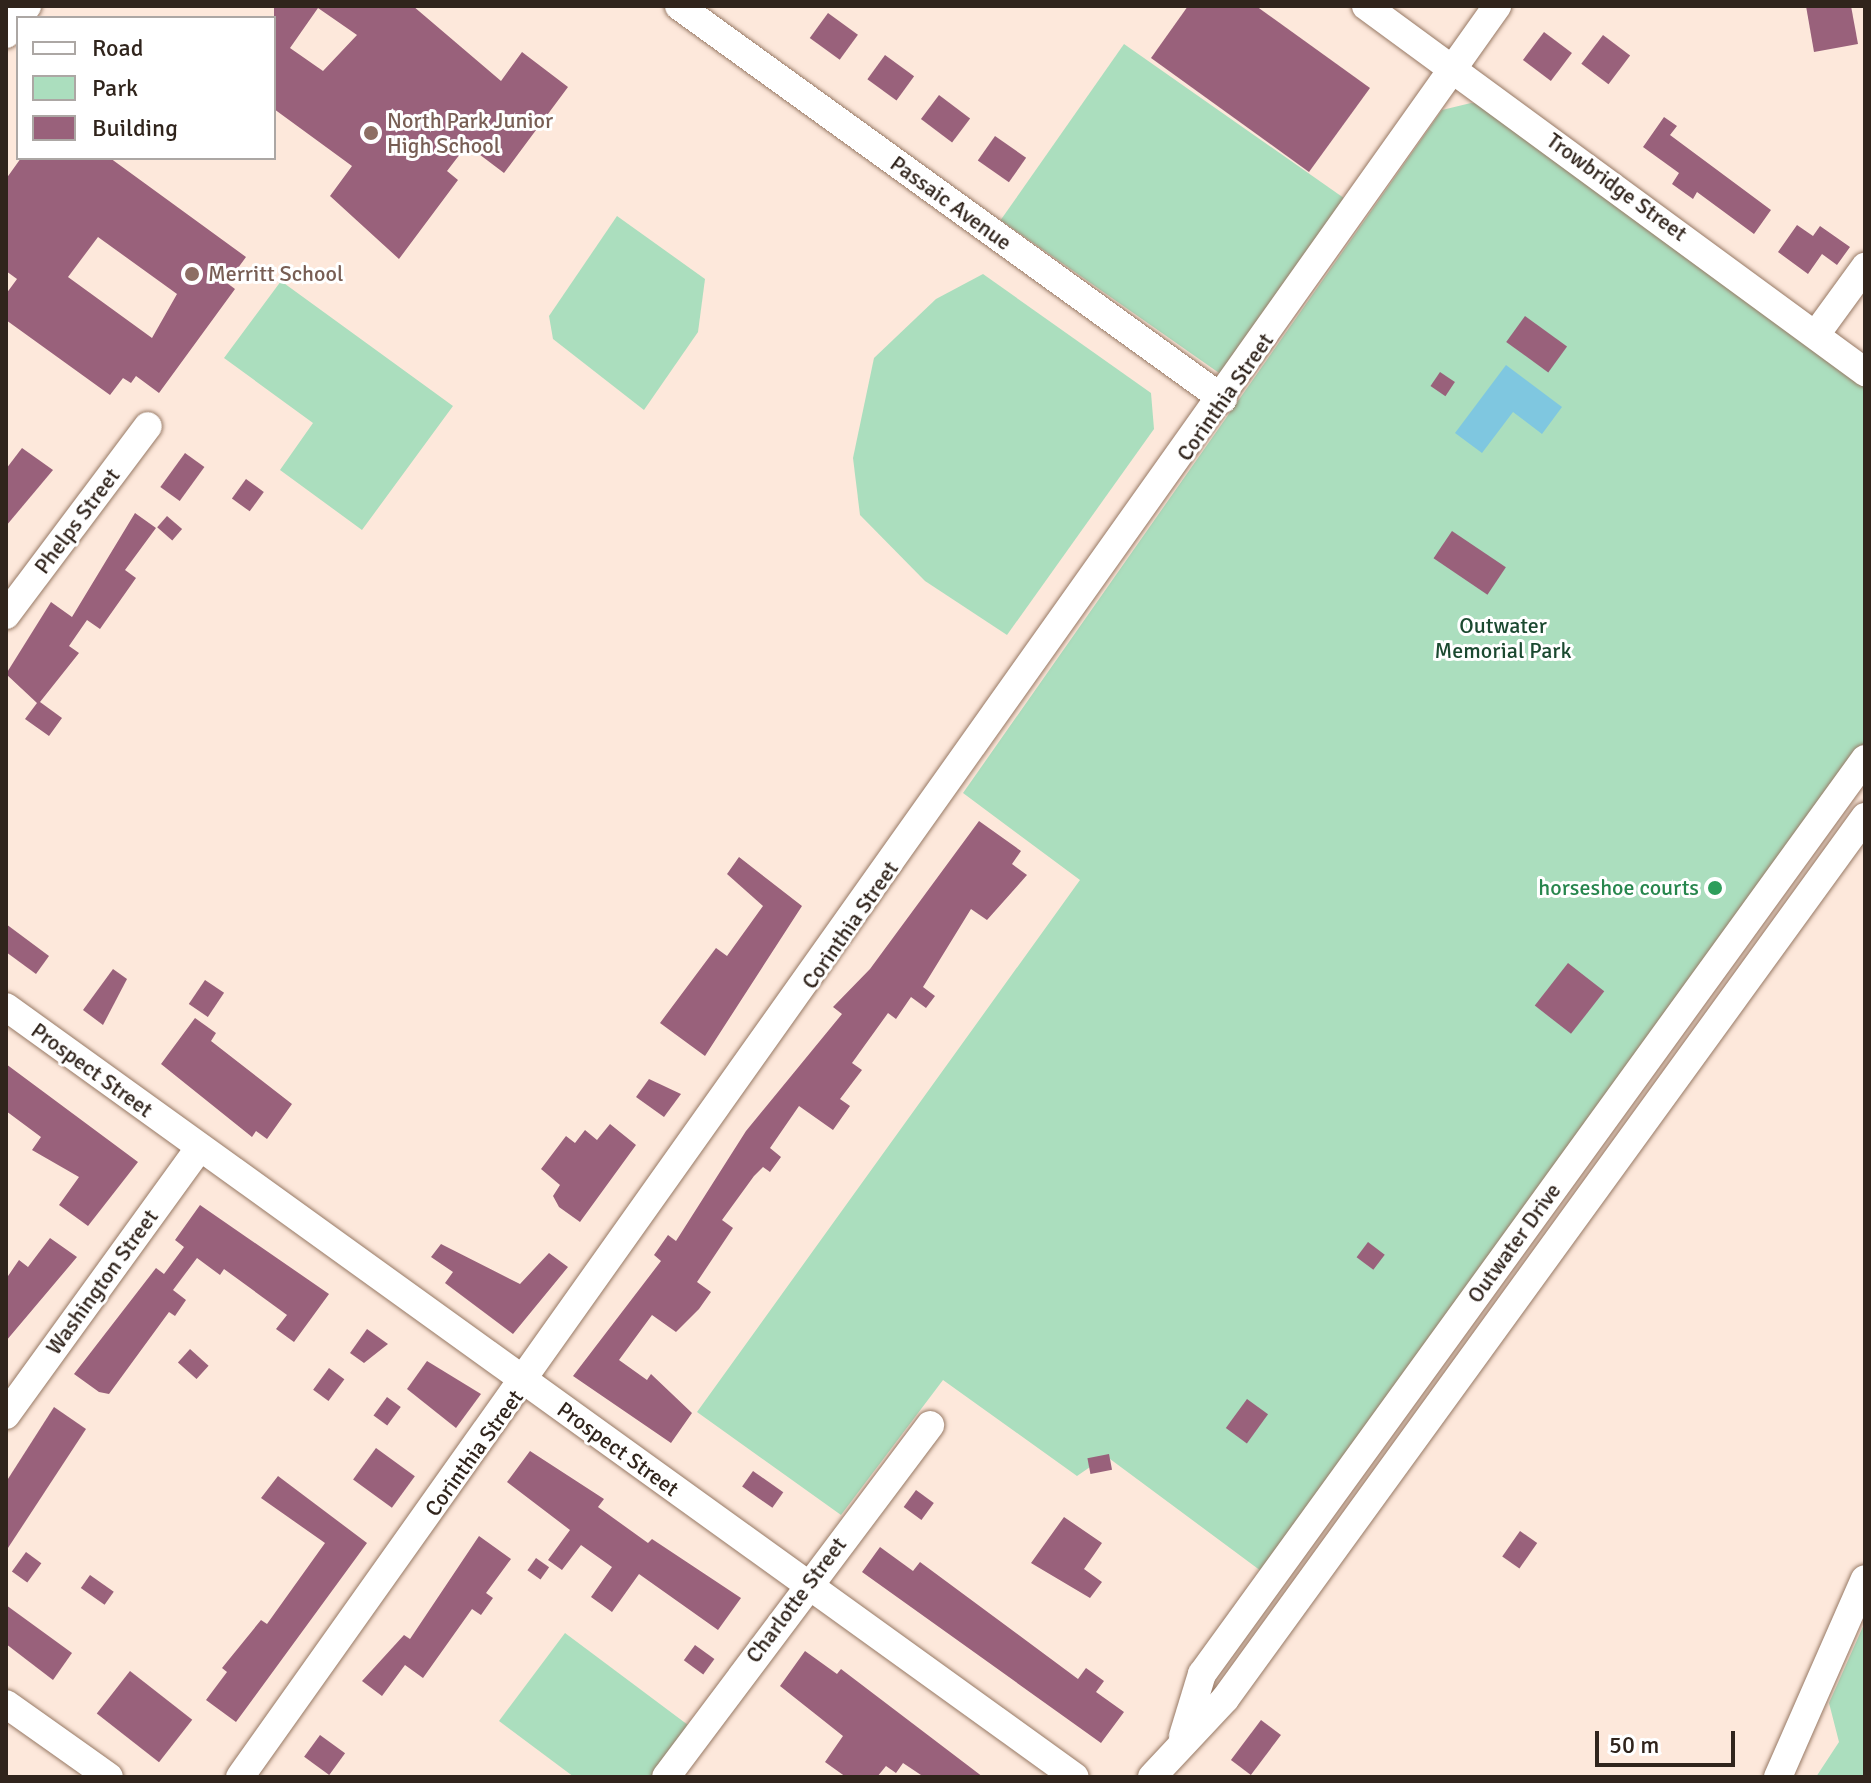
<!DOCTYPE html>
<style>
body{margin:0}
#map{position:relative;width:1871px;height:1783px;overflow:hidden;background:#fde8db;font-family:Signika,sans-serif}
div>[style]{position:absolute}
.green>*{inset:0;background:#abdebe;transform-origin:0 0}
.water>*{inset:0;background:#7fc7e0}
.building>*{inset:0;background:#99617b;transform-origin:0 0}
.roads{filter:drop-shadow(0 0 2px #977965) drop-shadow(0 0 2px #977965)}
.minor>*{height:28px;margin:-14px;padding:0 14px;transform-origin:14px;border-radius:14px;background:#fff}
.dots>*{width:22px;height:22px;translate:-50% -50%;box-sizing:border-box;border:4px solid #fff;border-radius:50%}
span{translate:-50% -50%;white-space:nowrap;text-align:center;line-height:1.15;-webkit-text-stroke:6px #fff;paint-order:stroke}
.education-label{font-size:22px;color:#785e54}
.left{translate:0 -50%;text-align:left}
.street-label{font-size:22px;color:#30241c}
.park-label{font-size:22px;color:#1b4930}
.leisure-label{font-size:22px;color:#27864d}
.right{translate:-100% -50%;text-align:right}
.frame{position:absolute;inset:0;border:8px solid #30241c;pointer-events:none}
.legend{position:absolute;left:16px;top:16px;width:260px;height:144px;box-sizing:border-box;background:#fff;border:2px solid #aca7a4;margin:0;padding:10px 14px;list-style:none;font-size:24px;color:#30241c}
.legend li{display:flex;align-items:center;gap:16px;height:40px}
.legend b{width:40px;border:2px solid #aca7a4}
.scale{position:absolute;left:1595px;top:1731px;width:140px;height:36px;box-sizing:border-box;border:4px solid #30241c;border-top:0;padding-left:10px;font-size:24px;line-height:28px;white-space:nowrap;color:#30241c;-webkit-text-stroke:6px #fff;paint-order:stroke}
</style>
<div id="map">
<div class="green">
<div style="left:1124px;top:44px;width:271px;height:215px;rotate:35deg"></div>
<div style="clip-path:polygon(1471px 103px,1486px 104px,1865px 388px,1865px 741px,1261px 1571px,1106px 1456px,1077px 1476px,943px 1380px,841px 1515px,697px 1412px,1080px 880px,963px 793px,1442px 110px)"></div>
<div style="clip-path:polygon(617px 216px,705px 279px,698px 332px,644px 410px,553px 339px,549px 316px)"></div>
<div style="clip-path:polygon(983px 274px,1151px 393px,1154px 429px,1007px 635px,925px 581px,860px 515px,853px 458px,874px 358px,936px 299px)"></div>
<div style="clip-path:polygon(281px 281px,453px 406px,362px 530px,280px 470px,313px 423px,224px 358px)"></div>
<div style="clip-path:polygon(1865px 1622px,1865px 1777px,1816px 1777px,1839px 1742px,1829px 1703px)"></div>
<div style="clip-path:polygon(565px 1633px,688px 1725px,651px 1777px,574px 1777px,499px 1721px)"></div>
</div>
<div class="water">
<div style="clip-path:polygon(1506px 365px,1562px 407px,1542px 434px,1513px 412px,1482px 453px,1455px 433px)"></div>
</div>
<div class="building">
<div style="clip-path:polygon(evenodd,274px 6px,413px 6px,501px 81px,522px 52px,568px 87px,504px 173px,467px 145px,447px 171px,458px 180px,399px 259px,330px 196px,352px 166px,274px 109px,274px 6px,318px 8px,357px 35px,323px 71px,290px 48px,318px 8px)"></div>
<div style="clip-path:polygon(1188px 6px,1256px 6px,1370px 88px,1309px 172px,1151px 58px)"></div>
<div style="clip-path:polygon(1806px 6px,1851px 6px,1858px 44px,1814px 52px)"></div>
<div style="left:828px;top:13px;width:37px;height:31px;rotate:36deg"></div>
<div style="left:1544px;top:32px;width:35px;height:35px;rotate:37deg"></div>
<div style="left:1603px;top:35px;width:34px;height:36px;rotate:37deg"></div>
<div style="left:885px;top:55px;width:36px;height:30px;rotate:36deg"></div>
<div style="left:939px;top:95px;width:39px;height:30px;rotate:37deg"></div>
<div style="clip-path:polygon(1664px 117px,1677px 126px,1670px 135px,1771px 210px,1754px 234px,1697px 192px,1693px 199px,1672px 184px,1679px 173px,1643px 147px)"></div>
<div style="left:995px;top:136px;width:38px;height:30px;rotate:35deg"></div>
<div style="clip-path:polygon(evenodd,21px 158px,110px 158px,246px 257px,227px 283px,235px 289px,159px 393px,136px 376px,131px 383px,123px 378px,110px 395px,6px 320px,6px 294px,17px 279px,6px 271px,6px 179px,21px 158px,98px 237px,177px 294px,152px 338px,68px 277px,98px 237px)"></div>
<div style="clip-path:polygon(1797px 225px,1813px 236px,1820px 226px,1850px 247px,1837px 265px,1822px 254px,1808px 274px,1778px 252px)"></div>
<div style="left:1525px;top:316px;width:52px;height:32px;rotate:36deg"></div>
<div style="left:1440px;top:372px;width:18px;height:17px;rotate:34deg"></div>
<div style="clip-path:polygon(22px 448px,53px 470px,6px 526px,6px 469px)"></div>
<div style="left:185px;top:453px;width:24px;height:42px;rotate:36deg"></div>
<div style="left:246px;top:479px;width:22px;height:24px;rotate:36deg"></div>
<div style="clip-path:polygon(135px 513px,156px 528px,125px 570px,136px 578px,100px 629px,87px 620px,69px 646px,79px 653px,40px 702px,62px 718px,49px 736px,25px 719px,37px 703px,6px 674px,51px 602px,72px 617px)"></div>
<div style="left:167px;top:516px;width:20px;height:15px;rotate:41deg"></div>
<div style="left:1452px;top:531px;width:65px;height:33px;rotate:34deg"></div>
<div style="clip-path:polygon(979px 821px,1021px 851px,1012px 864px,1027px 875px,987px 920px,971px 909px,923px 987px,935px 996px,926px 1008px,911px 997px,896px 1019px,888px 1013px,852px 1063px,862px 1070px,840px 1099px,850px 1106px,833px 1130px,799px 1106px,770px 1148px,781px 1157px,770px 1172px,763px 1167px,754px 1176px,722px 1220px,733px 1228px,697px 1282px,711px 1292px,699px 1309px,676px 1332px,652px 1315px,619px 1360px,647px 1380px,651px 1374px,692px 1413px,671px 1443px,573px 1376px,661px 1261px,654px 1255px,668px 1235px,676px 1241px,746px 1131px,842px 1014px,833px 1007px,870px 969px)"></div>
<div style="clip-path:polygon(739px 857px,802px 906px,705px 1056px,660px 1023px,716px 948px,727px 956px,763px 906px,727px 874px)"></div>
<div style="clip-path:polygon(6px 924px,49px 956px,36px 974px,6px 952px)"></div>
<div style="left:1568px;top:963px;width:46px;height:54px;rotate:38deg"></div>
<div style="clip-path:polygon(113px 969px,127px 979px,103px 1025px,83px 1010px)"></div>
<div style="left:205px;top:980px;width:23px;height:29px;rotate:34deg"></div>
<div style="clip-path:polygon(195px 1018px,216px 1033px,211px 1041px,292px 1104px,267px 1139px,256px 1131px,252px 1137px,161px 1064px)"></div>
<div style="clip-path:polygon(6px 1064px,138px 1162px,88px 1226px,59px 1205px,79px 1177px,32px 1150px,41px 1137px,6px 1111px)"></div>
<div style="clip-path:polygon(649px 1079px,681px 1094px,664px 1117px,636px 1097px)"></div>
<div style="clip-path:polygon(610px 1124px,636px 1145px,580px 1222px,559px 1207px,553px 1196px,560px 1185px,541px 1169px,566px 1136px,575px 1143px,585px 1130px,597px 1140px)"></div>
<div style="clip-path:polygon(200px 1205px,329px 1294px,294px 1342px,276px 1329px,287px 1315px,224px 1269px,220px 1275px,197px 1258px,173px 1290px,186px 1300px,175px 1316px,169px 1312px,109px 1394px,99px 1392px,74px 1374px,156px 1268px,164px 1274px,184px 1247px,175px 1240px)"></div>
<div style="clip-path:polygon(50px 1238px,77px 1257px,6px 1341px,6px 1279px,19px 1260px,28px 1267px)"></div>
<div style="left:1368px;top:1242px;width:21px;height:19px;rotate:37deg"></div>
<div style="clip-path:polygon(441px 1244px,520px 1284px,549px 1253px,568px 1267px,513px 1334px,445px 1283px,453px 1272px,431px 1257px)"></div>
<div style="clip-path:polygon(367px 1329px,388px 1344px,364px 1363px,350px 1353px)"></div>
<div style="left:190px;top:1349px;width:25px;height:18px;rotate:42deg"></div>
<div style="clip-path:polygon(427px 1361px,481px 1394px,456px 1428px,407px 1389px)"></div>
<div style="left:329px;top:1368px;width:19px;height:27px;rotate:36deg"></div>
<div style="left:387px;top:1397px;width:17px;height:23px;rotate:36deg"></div>
<div style="left:1247px;top:1399px;width:26px;height:36px;rotate:36deg"></div>
<div style="clip-path:polygon(54px 1407px,86px 1429px,6px 1551px,6px 1482px)"></div>
<div style="left:376px;top:1448px;width:48px;height:39px;rotate:36deg"></div>
<div style="clip-path:polygon(530px 1451px,604px 1499px,598px 1507px,648px 1543px,652px 1539px,741px 1598px,718px 1630px,639px 1574px,612px 1612px,591px 1597px,612px 1567px,581px 1545px,562px 1570px,548px 1560px,570px 1530px,507px 1482px)"></div>
<div style="left:1109px;top:1454px;width:16px;height:22px;rotate:79deg"></div>
<div style="left:753px;top:1471px;width:37px;height:19px;rotate:35deg"></div>
<div style="clip-path:polygon(278px 1476px,367px 1543px,236px 1722px,206px 1700px,227px 1672px,222px 1668px,261px 1620px,267px 1624px,325px 1543px,261px 1498px)"></div>
<div style="left:916px;top:1490px;width:22px;height:21px;rotate:36deg"></div>
<div style="clip-path:polygon(1064px 1517px,1102px 1543px,1084px 1569px,1102px 1582px,1090px 1598px,1031px 1563px)"></div>
<div style="left:1520px;top:1531px;width:21px;height:31px;rotate:35deg"></div>
<div style="clip-path:polygon(479px 1536px,511px 1559px,486px 1593px,493px 1598px,481px 1615px,472px 1609px,423px 1678px,405px 1665px,382px 1696px,362px 1681px,404px 1635px,410px 1639px)"></div>
<div style="clip-path:polygon(880px 1547px,913px 1571px,920px 1562px,1078px 1679px,1086px 1668px,1104px 1681px,1096px 1692px,1124px 1712px,1101px 1743px,862px 1572px)"></div>
<div style="left:26px;top:1552px;width:19px;height:24px;rotate:36deg"></div>
<div style="left:536px;top:1558px;width:16px;height:15px;rotate:35deg"></div>
<div style="left:90px;top:1575px;width:29px;height:16px;rotate:35deg"></div>
<div style="clip-path:polygon(6px 1605px,72px 1653px,53px 1680px,6px 1644px)"></div>
<div style="left:695px;top:1645px;width:24px;height:19px;rotate:36deg"></div>
<div style="clip-path:polygon(805px 1651px,837px 1674px,841px 1669px,983px 1777px,924px 1777px,903px 1763px,896px 1773px,886px 1766px,877px 1777px,846px 1777px,825px 1762px,843px 1736px,780px 1686px)"></div>
<div style="left:130px;top:1671px;width:79px;height:54px;rotate:38deg"></div>
<div style="left:1261px;top:1720px;width:25px;height:50px;rotate:37deg"></div>
<div style="left:320px;top:1735px;width:31px;height:27px;rotate:36deg"></div>
</div>
<div class="roads">
<div class="minor">
<div style="left:679px;top:6px;width:671px;rotate:35.85deg"></div>
<div style="left:1366px;top:6px;width:619px;rotate:36.26deg"></div>
<div style="left:6px;top:34px;width:35px;rotate:-53deg"></div>
<div style="left:1817px;top:333px;width:82px;rotate:-54deg"></div>
<div style="left:6px;top:615px;width:236px;rotate:-53.1deg"></div>
<div style="left:6px;top:1007px;width:1317px;rotate:35.77deg"></div>
<div style="left:6px;top:1415px;width:329px;rotate:-54.1deg"></div>
<div style="left:6px;top:1704px;width:126px;rotate:35.3deg"></div>
<div style="left:1183px;top:1736px;width:65px;rotate:-73deg"></div>
<div style="left:1202px;top:1674px;width:1130px;rotate:-54.07deg"></div>
<div style="left:240px;top:1777px;width:2172px;rotate:-54.63deg"></div>
<div style="left:666px;top:1777px;width:440px;rotate:-53.1deg"></div>
<div style="left:1152px;top:1777px;width:107px;rotate:-46.9deg"></div>
<div style="left:1225px;top:1699px;width:1090px;rotate:-54.03deg"></div>
<div style="left:1778px;top:1777px;width:216px;rotate:-66.3deg"></div>
</div>
</div>
<div class="dots">
<div style="left:371px;top:133px;background:#8d6e63"></div>
<div style="left:192px;top:274px;background:#8d6e63"></div>
<div style="left:1715px;top:888px;background:#2e9e5b"></div>
</div>
<div class="education-label">
<span class="left" style="left:387px;top:133px">North Park Junior<br>High School</span>
<span class="left" style="left:208px;top:274px">Merritt School</span>
</div>
<div class="street-label">
<span style="left:1617px;top:187px;rotate:36deg">Trowbridge Street</span>
<span style="left:951px;top:203px;rotate:36deg">Passaic Avenue</span>
<span style="left:1225px;top:397px;rotate:-55deg">Corinthia Street</span>
<span style="left:77px;top:521px;rotate:-53deg">Phelps Street</span>
<span style="left:850px;top:925px;rotate:-55deg">Corinthia Street</span>
<span style="left:92px;top:1070px;rotate:36deg">Prospect Street</span>
<span style="left:1514px;top:1243px;rotate:-54deg">Outwater Drive</span>
<span style="left:102px;top:1282px;rotate:-54deg">Washington Street</span>
<span style="left:618px;top:1449px;rotate:36deg">Prospect Street</span>
<span style="left:474px;top:1453px;rotate:-54deg">Corinthia Street</span>
<span style="left:796px;top:1600px;rotate:-53deg">Charlotte Street</span>
</div>
<div class="park-label">
<span style="left:1503px;top:638px">Outwater<br>Memorial Park</span>
</div>
<div class="leisure-label">
<span class="right" style="left:1699px;top:888px">horseshoe courts</span>
</div>
<div class="frame"></div>
<ul class="legend">
<li><b style="height:10px;background:#fff"></b>Road</li>
<li><b style="height:22px;background:#abdebe"></b>Park</li>
<li><b style="height:22px;background:#99617b"></b>Building</li>
</ul>
<div class="scale">50 m</div>
</div>
